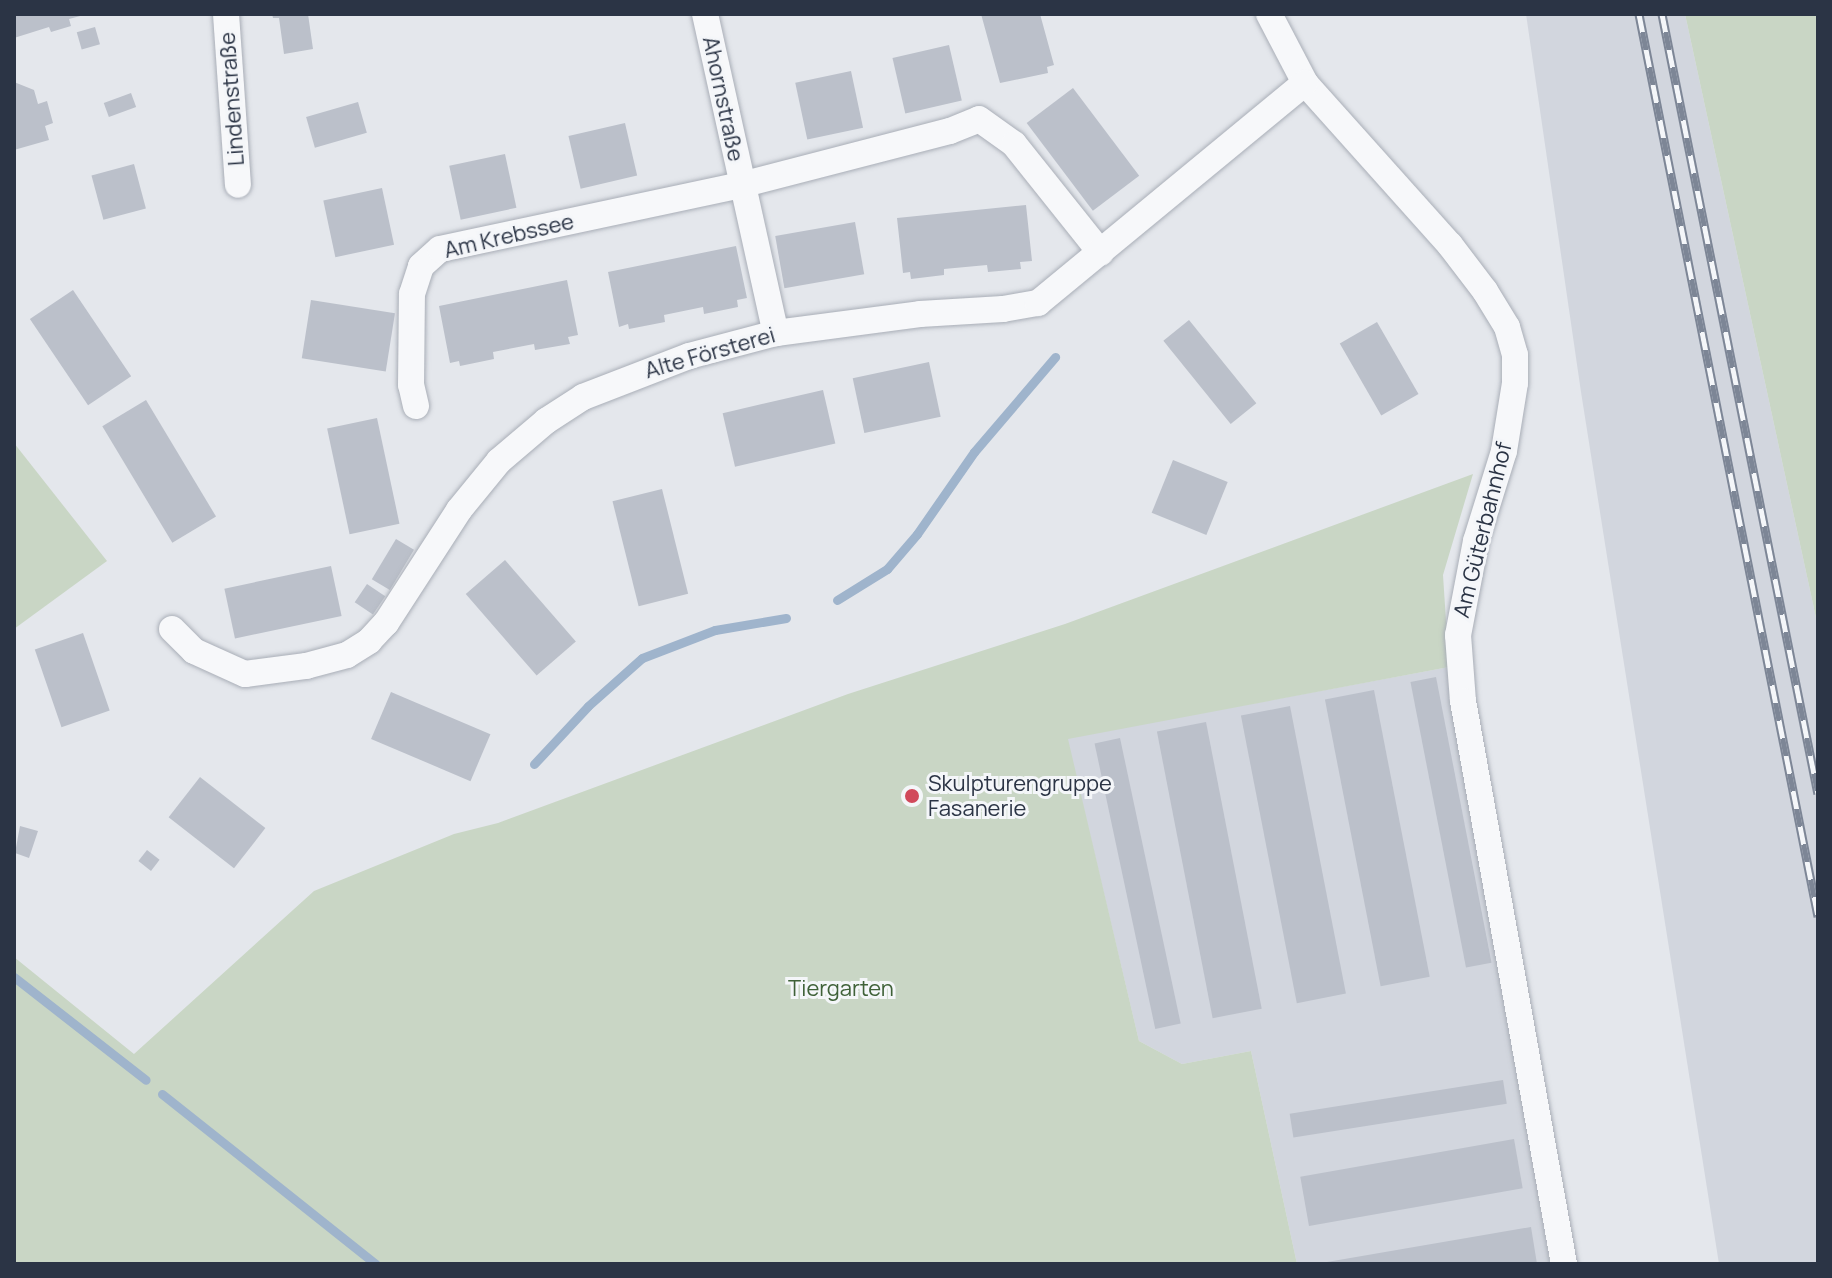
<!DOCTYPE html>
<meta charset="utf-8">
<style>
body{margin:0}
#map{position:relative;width:1832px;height:1278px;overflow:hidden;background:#e4e7ec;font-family:Manrope,sans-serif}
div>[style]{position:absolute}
.built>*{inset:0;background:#d2d6de}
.green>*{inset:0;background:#c9d6c5}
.stream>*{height:9px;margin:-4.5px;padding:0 4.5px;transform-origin:4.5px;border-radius:4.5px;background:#9fb4cc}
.building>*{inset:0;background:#bbc0ca;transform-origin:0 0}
.roads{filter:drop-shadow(0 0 2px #a9aeb7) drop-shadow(0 0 2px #a9aeb7)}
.street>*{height:26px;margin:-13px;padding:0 13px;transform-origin:13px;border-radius:13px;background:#f7f8fa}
.rail>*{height:9px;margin-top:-4.5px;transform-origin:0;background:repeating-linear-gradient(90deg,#f4f6f9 0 18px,#7d8696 0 36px);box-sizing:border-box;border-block:2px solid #7d8696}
.dots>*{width:22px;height:22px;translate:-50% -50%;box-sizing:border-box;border:4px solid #f4f6f9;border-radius:50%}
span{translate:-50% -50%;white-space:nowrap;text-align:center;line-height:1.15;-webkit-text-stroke:6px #f4f6f9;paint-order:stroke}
.street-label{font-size:22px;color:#2b3445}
.poi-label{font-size:22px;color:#2b3445}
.left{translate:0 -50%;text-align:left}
.park-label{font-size:22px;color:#3f6138}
.frame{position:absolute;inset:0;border:16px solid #2b3445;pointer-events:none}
</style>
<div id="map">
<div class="built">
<div style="clip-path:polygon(1526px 14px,1685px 14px,1818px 627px,1818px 1264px,1719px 1264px,1581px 392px)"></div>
<div style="clip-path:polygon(1449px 667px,1550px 1264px,1297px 1264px,1251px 1051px,1182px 1064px,1139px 1041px,1067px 738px)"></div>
</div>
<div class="green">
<div style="clip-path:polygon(1685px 14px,1818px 14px,1818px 627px)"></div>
<div style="clip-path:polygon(14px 443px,107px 561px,14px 629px)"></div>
<div style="clip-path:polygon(1473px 474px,1443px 575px,1449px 667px,1068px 739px,1139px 1041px,1182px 1064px,1251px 1051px,1297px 1264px,14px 1264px,14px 957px,134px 1054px,314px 891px,454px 834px,498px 823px,848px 694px,1065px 624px)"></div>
</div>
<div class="stream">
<div style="left:837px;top:600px;width:59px;rotate:-31.8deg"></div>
<div style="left:887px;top:569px;width:46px;rotate:-49.4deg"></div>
<div style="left:917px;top:534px;width:100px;rotate:-55.2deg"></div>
<div style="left:974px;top:452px;width:125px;rotate:-49.5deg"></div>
<div style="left:534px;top:764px;width:79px;rotate:-47deg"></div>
<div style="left:588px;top:706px;width:72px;rotate:-41.6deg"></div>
<div style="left:642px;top:658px;width:78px;rotate:-21deg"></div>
<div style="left:715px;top:630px;width:72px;rotate:-9.6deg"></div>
<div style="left:14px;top:977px;width:167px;rotate:38deg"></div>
<div style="left:162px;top:1094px;width:273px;rotate:38.5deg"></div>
</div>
<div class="building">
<div style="clip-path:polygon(14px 14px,84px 14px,84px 15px,69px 19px,71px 26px,51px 32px,49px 27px,14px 38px)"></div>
<div style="clip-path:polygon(272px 14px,308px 14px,313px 49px,284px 54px,279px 18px,273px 18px)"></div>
<div style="clip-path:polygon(981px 14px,1040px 14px,1054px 65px,1047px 67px,1048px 73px,1000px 83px)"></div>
<div style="left:95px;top:27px;width:18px;height:19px;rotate:74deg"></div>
<div style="left:949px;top:45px;width:57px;height:58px;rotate:77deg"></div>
<div style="left:851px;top:71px;width:58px;height:57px;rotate:78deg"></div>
<div style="clip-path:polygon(14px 82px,34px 90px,38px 104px,47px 101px,53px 123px,45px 126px,49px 140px,14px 150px)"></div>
<div style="left:1073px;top:88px;width:110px;height:58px;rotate:53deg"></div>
<div style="left:131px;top:93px;width:15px;height:29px;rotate:70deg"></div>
<div style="left:358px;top:102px;width:32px;height:54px;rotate:74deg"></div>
<div style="left:625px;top:123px;width:54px;height:58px;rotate:77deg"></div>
<div style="left:505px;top:154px;width:55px;height:57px;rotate:78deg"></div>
<div style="left:134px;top:164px;width:46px;height:44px;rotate:75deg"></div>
<div style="left:382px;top:188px;width:58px;height:60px;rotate:78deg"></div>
<div style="clip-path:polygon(1026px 205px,1032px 261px,1020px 262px,1021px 269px,988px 272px,987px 265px,944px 269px,944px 275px,911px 279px,910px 272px,903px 273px,897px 218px)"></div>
<div style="left:855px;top:222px;width:53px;height:81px;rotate:80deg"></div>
<div style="clip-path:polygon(736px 246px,747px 298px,737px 300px,738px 307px,704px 314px,703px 307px,664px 315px,665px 322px,629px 329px,628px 324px,619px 327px,608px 272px)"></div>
<div style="clip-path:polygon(567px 280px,578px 335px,568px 337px,570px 344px,535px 350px,534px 344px,493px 352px,494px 359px,460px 366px,459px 361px,450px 363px,439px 306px)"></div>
<div style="left:73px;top:290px;width:104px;height:52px;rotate:56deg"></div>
<div style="left:311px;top:300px;width:85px;height:59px;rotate:9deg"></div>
<div style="left:1189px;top:320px;width:107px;height:33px;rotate:51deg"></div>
<div style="left:1377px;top:322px;width:83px;height:43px;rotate:60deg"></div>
<div style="left:929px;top:362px;width:56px;height:78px;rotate:78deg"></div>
<div style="left:823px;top:390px;width:55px;height:103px;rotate:77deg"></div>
<div style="left:146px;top:400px;width:136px;height:51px;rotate:59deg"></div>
<div style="left:377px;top:418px;width:108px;height:51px;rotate:78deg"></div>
<div style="left:1173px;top:460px;width:59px;height:57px;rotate:22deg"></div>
<div style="left:662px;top:489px;width:108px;height:51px;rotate:76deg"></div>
<div style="left:396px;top:539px;width:21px;height:47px;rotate:31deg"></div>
<div style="left:505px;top:560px;width:108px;height:52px;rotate:49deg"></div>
<div style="left:331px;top:566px;width:51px;height:109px;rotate:78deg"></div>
<div style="left:367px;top:584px;width:22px;height:22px;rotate:34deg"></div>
<div style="left:83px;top:633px;width:82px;height:51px;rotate:71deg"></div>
<div style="left:1436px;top:677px;width:291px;height:26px;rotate:79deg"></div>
<div style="left:1374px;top:690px;width:292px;height:50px;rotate:79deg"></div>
<div style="left:391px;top:692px;width:108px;height:51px;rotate:23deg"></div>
<div style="left:1290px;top:706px;width:293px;height:50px;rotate:79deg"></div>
<div style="left:1206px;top:722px;width:292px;height:50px;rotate:79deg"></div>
<div style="left:1120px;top:738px;width:292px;height:26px;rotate:78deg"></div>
<div style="left:200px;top:777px;width:83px;height:51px;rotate:38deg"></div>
<div style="clip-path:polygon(20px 826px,38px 831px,29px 858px,15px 853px)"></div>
<div style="left:147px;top:850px;width:16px;height:14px;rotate:38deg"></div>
<div style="left:1503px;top:1080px;width:24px;height:216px;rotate:81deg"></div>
<div style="left:1514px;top:1139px;width:50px;height:217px;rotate:80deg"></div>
<div style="clip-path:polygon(1531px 1227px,1537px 1264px,1328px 1264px,1327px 1262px)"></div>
</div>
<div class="roads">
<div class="street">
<div style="left:226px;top:14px;width:171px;rotate:86deg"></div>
<div style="left:705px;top:14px;width:327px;rotate:77.5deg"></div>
<div style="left:1269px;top:14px;width:78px;rotate:62.4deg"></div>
<div style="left:1305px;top:83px;width:217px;rotate:48.2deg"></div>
<div style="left:1450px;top:245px;width:58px;rotate:52.7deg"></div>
<div style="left:1485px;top:291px;width:42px;rotate:58.6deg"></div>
<div style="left:1507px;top:327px;width:29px;rotate:74deg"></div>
<div style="left:1515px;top:355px;width:28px;rotate:90deg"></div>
<div style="left:1515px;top:383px;width:69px;rotate:99.2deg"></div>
<div style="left:1504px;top:451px;width:94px;rotate:107.3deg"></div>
<div style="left:1476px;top:541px;width:96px;rotate:100.8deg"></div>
<div style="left:1458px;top:635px;width:66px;rotate:85.7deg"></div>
<div style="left:1463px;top:701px;width:572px;rotate:79.83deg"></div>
<div style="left:416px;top:406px;width:22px;rotate:-103deg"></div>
<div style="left:411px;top:385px;width:91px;rotate:-89.4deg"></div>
<div style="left:412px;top:294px;width:29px;rotate:-72deg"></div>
<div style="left:421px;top:266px;width:25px;rotate:-42deg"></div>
<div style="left:440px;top:249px;width:308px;rotate:-12deg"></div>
<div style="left:741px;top:185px;width:216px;rotate:-14.5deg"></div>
<div style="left:950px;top:131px;width:31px;rotate:-22deg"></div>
<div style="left:979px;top:119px;width:43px;rotate:35.5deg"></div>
<div style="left:1014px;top:144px;width:139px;rotate:51.4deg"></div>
<div style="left:172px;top:629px;width:31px;rotate:45deg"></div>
<div style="left:194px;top:651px;width:56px;rotate:24.3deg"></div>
<div style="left:245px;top:674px;width:62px;rotate:-7.5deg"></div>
<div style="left:306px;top:666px;width:42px;rotate:-15deg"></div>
<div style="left:347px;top:655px;width:26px;rotate:-32deg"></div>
<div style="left:369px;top:641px;width:25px;rotate:-47deg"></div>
<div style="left:386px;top:623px;width:135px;rotate:-57.1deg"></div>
<div style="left:459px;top:510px;width:63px;rotate:-50.8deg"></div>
<div style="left:499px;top:461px;width:62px;rotate:-40.4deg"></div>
<div style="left:546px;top:421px;width:44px;rotate:-33deg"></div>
<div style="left:583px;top:397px;width:114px;rotate:-21.1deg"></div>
<div style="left:689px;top:356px;width:90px;rotate:-14.8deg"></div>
<div style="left:776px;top:333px;width:145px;rotate:-7.5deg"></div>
<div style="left:920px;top:314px;width:83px;rotate:-3.4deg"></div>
<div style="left:1003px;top:309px;width:36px;rotate:-10deg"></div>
<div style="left:1038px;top:303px;width:346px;rotate:-39.5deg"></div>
</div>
</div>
<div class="rail">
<div style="left:1639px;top:14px;width:920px;rotate:78.78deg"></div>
<div style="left:1662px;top:14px;width:795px;rotate:78.69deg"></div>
</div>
<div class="dots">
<div style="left:912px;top:796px;background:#d1495b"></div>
</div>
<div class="street-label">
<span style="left:232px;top:99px;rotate:-94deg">Lindenstraße</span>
<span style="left:723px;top:99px;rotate:78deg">Ahornstraße</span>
<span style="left:509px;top:236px;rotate:-13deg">Am Krebssee</span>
<span style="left:710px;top:353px;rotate:-16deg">Alte Försterei</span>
<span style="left:1483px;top:530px;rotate:-76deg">Am Güterbahnhof</span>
</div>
<div class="poi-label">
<span class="left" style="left:928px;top:796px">Skulpturengruppe<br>Fasanerie</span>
</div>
<div class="park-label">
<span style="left:841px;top:989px">Tiergarten</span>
</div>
<div class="frame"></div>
</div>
